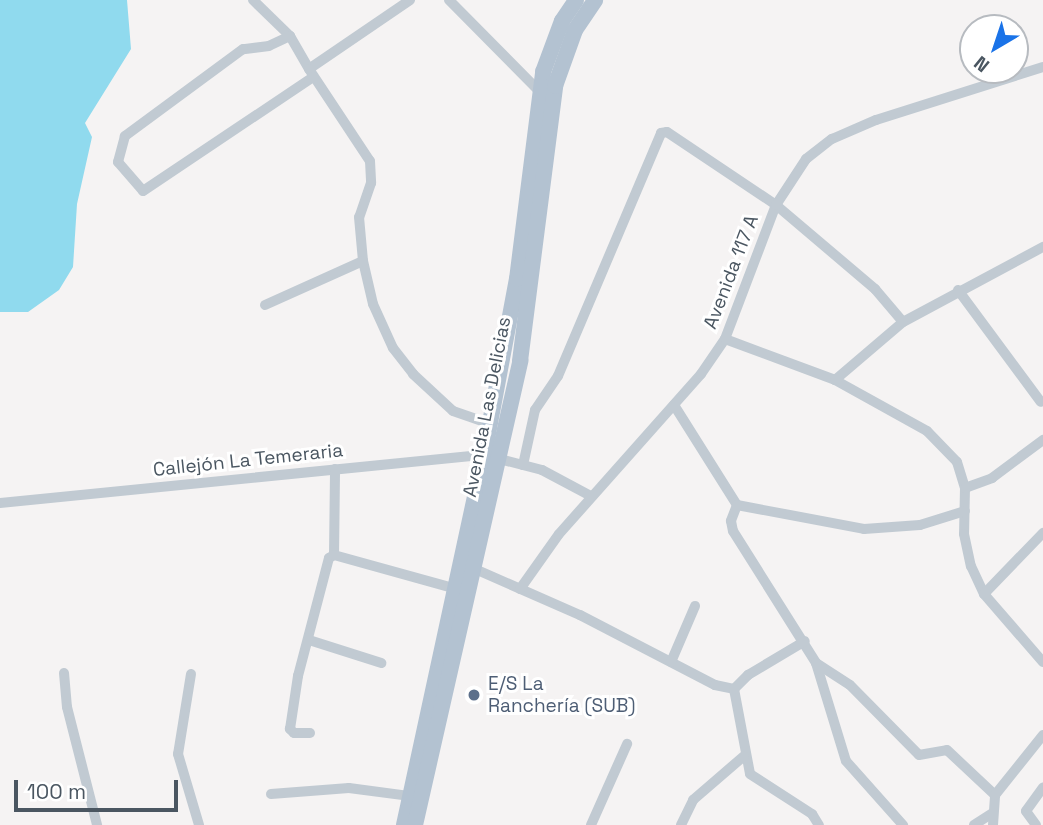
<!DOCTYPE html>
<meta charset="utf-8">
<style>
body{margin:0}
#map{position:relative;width:1043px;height:825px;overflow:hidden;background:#f5f3f3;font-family:"Space Grotesk",sans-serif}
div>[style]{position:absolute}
.water>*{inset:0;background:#90daee}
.street>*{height:10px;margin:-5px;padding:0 5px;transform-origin:5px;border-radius:5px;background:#c1cad2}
.primary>*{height:16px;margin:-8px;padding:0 8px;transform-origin:8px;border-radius:8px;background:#b3c2d1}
.dots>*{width:19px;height:19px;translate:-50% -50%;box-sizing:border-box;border:4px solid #fff;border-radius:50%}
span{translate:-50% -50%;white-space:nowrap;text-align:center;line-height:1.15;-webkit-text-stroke:6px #fff;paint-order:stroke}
.street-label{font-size:19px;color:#4a5661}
.service-label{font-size:19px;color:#4e5e75}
.left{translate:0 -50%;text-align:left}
.north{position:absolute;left:959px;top:14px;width:70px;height:70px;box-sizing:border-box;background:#fff;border:2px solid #b7bbc0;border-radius:50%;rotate:219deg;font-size:19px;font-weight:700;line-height:28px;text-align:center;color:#4a5661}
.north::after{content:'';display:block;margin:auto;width:24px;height:32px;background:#1a73e8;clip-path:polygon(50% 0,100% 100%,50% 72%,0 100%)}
.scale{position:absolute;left:14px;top:780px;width:164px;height:32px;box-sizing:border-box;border:4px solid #4a5661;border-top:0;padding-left:9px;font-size:21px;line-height:24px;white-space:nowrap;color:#4a5661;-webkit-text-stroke:5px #fff;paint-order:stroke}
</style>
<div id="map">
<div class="water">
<div style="clip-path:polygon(0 0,127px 0,131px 49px,85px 123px,92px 137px,77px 204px,73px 267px,59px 290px,28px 312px,0 312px)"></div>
</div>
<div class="street">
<div style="left:253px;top:0;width:52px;rotate:44.2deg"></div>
<div style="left:290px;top:36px;width:38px;rotate:60deg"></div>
<div style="left:410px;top:0;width:122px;rotate:145.7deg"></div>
<div style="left:309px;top:69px;width:110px;rotate:56.5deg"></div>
<div style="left:370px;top:161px;width:22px;rotate:87deg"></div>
<div style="left:371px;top:183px;width:36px;rotate:109deg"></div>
<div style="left:359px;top:217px;width:44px;rotate:84.8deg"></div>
<div style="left:363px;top:261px;width:44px;rotate:76.9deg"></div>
<div style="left:373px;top:304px;width:48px;rotate:65.6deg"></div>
<div style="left:393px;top:348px;width:33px;rotate:52deg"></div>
<div style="left:413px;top:374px;width:54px;rotate:42.8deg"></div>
<div style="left:453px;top:411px;width:39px;rotate:19deg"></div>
<div style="left:449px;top:0;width:129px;rotate:45.3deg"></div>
<div style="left:290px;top:36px;width:23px;rotate:155deg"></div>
<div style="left:269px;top:46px;width:26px;rotate:173deg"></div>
<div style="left:243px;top:49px;width:147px;rotate:143.6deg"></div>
<div style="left:125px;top:136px;width:27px;rotate:105deg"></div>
<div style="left:118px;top:162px;width:38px;rotate:49deg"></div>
<div style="left:143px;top:191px;width:205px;rotate:-33.8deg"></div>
<div style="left:958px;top:290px;width:139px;rotate:53.5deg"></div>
<div style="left:265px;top:305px;width:107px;rotate:-24.2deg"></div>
<div style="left:725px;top:339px;width:117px;rotate:20.4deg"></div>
<div style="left:835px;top:380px;width:105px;rotate:29deg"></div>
<div style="left:927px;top:431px;width:43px;rotate:45.9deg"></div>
<div style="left:957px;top:462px;width:27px;rotate:73deg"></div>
<div style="left:965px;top:488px;width:46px;rotate:91.2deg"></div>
<div style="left:964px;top:534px;width:33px;rotate:78deg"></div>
<div style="left:971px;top:566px;width:31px;rotate:65deg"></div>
<div style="left:984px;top:594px;width:90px;rotate:49.1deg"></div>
<div style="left:835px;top:380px;width:89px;rotate:-40.5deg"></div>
<div style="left:903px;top:322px;width:159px;rotate:-28.2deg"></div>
<div style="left:674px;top:405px;width:118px;rotate:57.8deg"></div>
<div style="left:737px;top:505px;width:129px;rotate:10.7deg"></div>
<div style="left:864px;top:529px;width:56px;rotate:-4.1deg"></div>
<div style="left:920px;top:525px;width:47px;rotate:-17.3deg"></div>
<div style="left:523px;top:465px;width:56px;rotate:-77.7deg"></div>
<div style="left:535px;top:410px;width:41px;rotate:-55.9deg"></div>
<div style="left:558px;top:376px;width:264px;rotate:-67deg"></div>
<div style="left:661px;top:133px;width:6px;rotate:-9deg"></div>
<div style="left:667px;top:132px;width:131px;rotate:33.8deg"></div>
<div style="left:776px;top:205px;width:130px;rotate:40.3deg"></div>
<div style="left:875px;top:289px;width:43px;rotate:49.7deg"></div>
<div style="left:965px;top:488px;width:29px;rotate:-20deg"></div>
<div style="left:992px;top:478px;width:64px;rotate:-36.7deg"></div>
<div style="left:0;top:503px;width:486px;rotate:-5.7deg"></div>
<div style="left:484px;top:455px;width:60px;rotate:14.5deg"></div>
<div style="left:542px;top:470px;width:55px;rotate:28deg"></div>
<div style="left:737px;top:505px;width:17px;rotate:111deg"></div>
<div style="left:731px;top:521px;width:10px;rotate:79deg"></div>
<div style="left:733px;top:531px;width:156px;rotate:57.8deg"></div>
<div style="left:816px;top:663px;width:40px;rotate:32.9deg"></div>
<div style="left:850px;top:685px;width:98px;rotate:45.4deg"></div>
<div style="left:919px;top:755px;width:28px;rotate:-10deg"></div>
<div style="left:947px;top:750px;width:66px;rotate:43.2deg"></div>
<div style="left:334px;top:555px;width:86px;rotate:-89.3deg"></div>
<div style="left:475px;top:569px;width:115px;rotate:23.7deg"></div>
<div style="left:580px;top:615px;width:152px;rotate:27.4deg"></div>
<div style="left:715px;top:685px;width:19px;rotate:12deg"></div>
<div style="left:734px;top:689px;width:86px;rotate:79.3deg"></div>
<div style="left:750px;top:774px;width:74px;rotate:32.8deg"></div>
<div style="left:812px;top:814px;width:13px;rotate:58deg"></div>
<div style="left:520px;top:589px;width:67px;rotate:-54.7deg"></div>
<div style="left:559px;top:534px;width:214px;rotate:-48.4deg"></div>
<div style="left:701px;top:374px;width:42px;rotate:-55.6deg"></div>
<div style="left:725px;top:339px;width:143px;rotate:-69.2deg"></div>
<div style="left:776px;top:205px;width:55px;rotate:-56.9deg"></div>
<div style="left:806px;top:159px;width:33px;rotate:-38deg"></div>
<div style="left:832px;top:139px;width:48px;rotate:-23.4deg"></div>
<div style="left:876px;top:120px;width:175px;rotate:-17.6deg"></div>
<div style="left:984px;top:594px;width:85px;rotate:-46deg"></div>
<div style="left:309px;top:640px;width:76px;rotate:17.7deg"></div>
<div style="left:671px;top:662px;width:61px;rotate:-66.8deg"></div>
<div style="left:816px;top:663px;width:102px;rotate:73deg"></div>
<div style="left:846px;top:761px;width:86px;rotate:48.3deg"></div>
<div style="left:64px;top:673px;width:34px;rotate:85deg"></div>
<div style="left:67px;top:707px;width:122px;rotate:75.7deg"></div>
<div style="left:191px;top:674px;width:81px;rotate:99.2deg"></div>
<div style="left:178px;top:754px;width:74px;rotate:73.5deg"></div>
<div style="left:734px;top:689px;width:20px;rotate:-45deg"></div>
<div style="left:748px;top:675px;width:66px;rotate:-30.8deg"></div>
<div style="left:310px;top:733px;width:16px;rotate:180deg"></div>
<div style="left:294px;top:733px;width:6px;rotate:-135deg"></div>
<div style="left:290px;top:729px;width:54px;rotate:-81.4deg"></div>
<div style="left:298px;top:676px;width:122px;rotate:-75.3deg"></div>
<div style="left:329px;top:558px;width:6px;rotate:-31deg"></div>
<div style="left:334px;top:555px;width:123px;rotate:15.5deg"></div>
<div style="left:271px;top:794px;width:78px;rotate:-4.4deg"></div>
<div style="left:349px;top:788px;width:62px;rotate:7.5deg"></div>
<div style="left:591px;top:825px;width:89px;rotate:-66deg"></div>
<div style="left:681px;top:825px;width:28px;rotate:-64deg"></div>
<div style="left:693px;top:800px;width:67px;rotate:-40.8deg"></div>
<div style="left:974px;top:825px;width:20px;rotate:-33deg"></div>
<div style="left:993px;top:825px;width:30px;rotate:-86deg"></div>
<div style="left:995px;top:795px;width:77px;rotate:-51.3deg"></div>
<div style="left:1036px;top:825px;width:17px;rotate:-126deg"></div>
<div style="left:1026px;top:811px;width:29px;rotate:-54deg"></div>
</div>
<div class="primary">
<div style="left:404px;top:825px;width:379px;rotate:-77.8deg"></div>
<div style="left:484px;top:455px;width:179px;rotate:-79.4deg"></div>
<div style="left:517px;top:279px;width:209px;rotate:-82.8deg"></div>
<div style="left:543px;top:72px;width:54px;rotate:-69.6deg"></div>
<div style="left:562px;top:21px;width:25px;rotate:-56deg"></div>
<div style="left:415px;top:825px;width:476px;rotate:-77.2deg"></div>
<div style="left:520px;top:361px;width:277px;rotate:-82.7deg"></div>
<div style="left:555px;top:86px;width:59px;rotate:-70.3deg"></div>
<div style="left:575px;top:30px;width:36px;rotate:-56deg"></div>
</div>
<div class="dots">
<div style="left:474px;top:695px;background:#5c6f8a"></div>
</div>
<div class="street-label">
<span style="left:731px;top:272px;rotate:-69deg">Avenida 117 A</span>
<span style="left:487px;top:407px;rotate:-79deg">Avenida Las Delicias</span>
<span style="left:248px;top:460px;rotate:-6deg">Callejón La Temeraria</span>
</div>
<div class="service-label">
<span class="left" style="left:488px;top:695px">E/S La<br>Ranchería (SUB)</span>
</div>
<div class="north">N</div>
<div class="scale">100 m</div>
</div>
